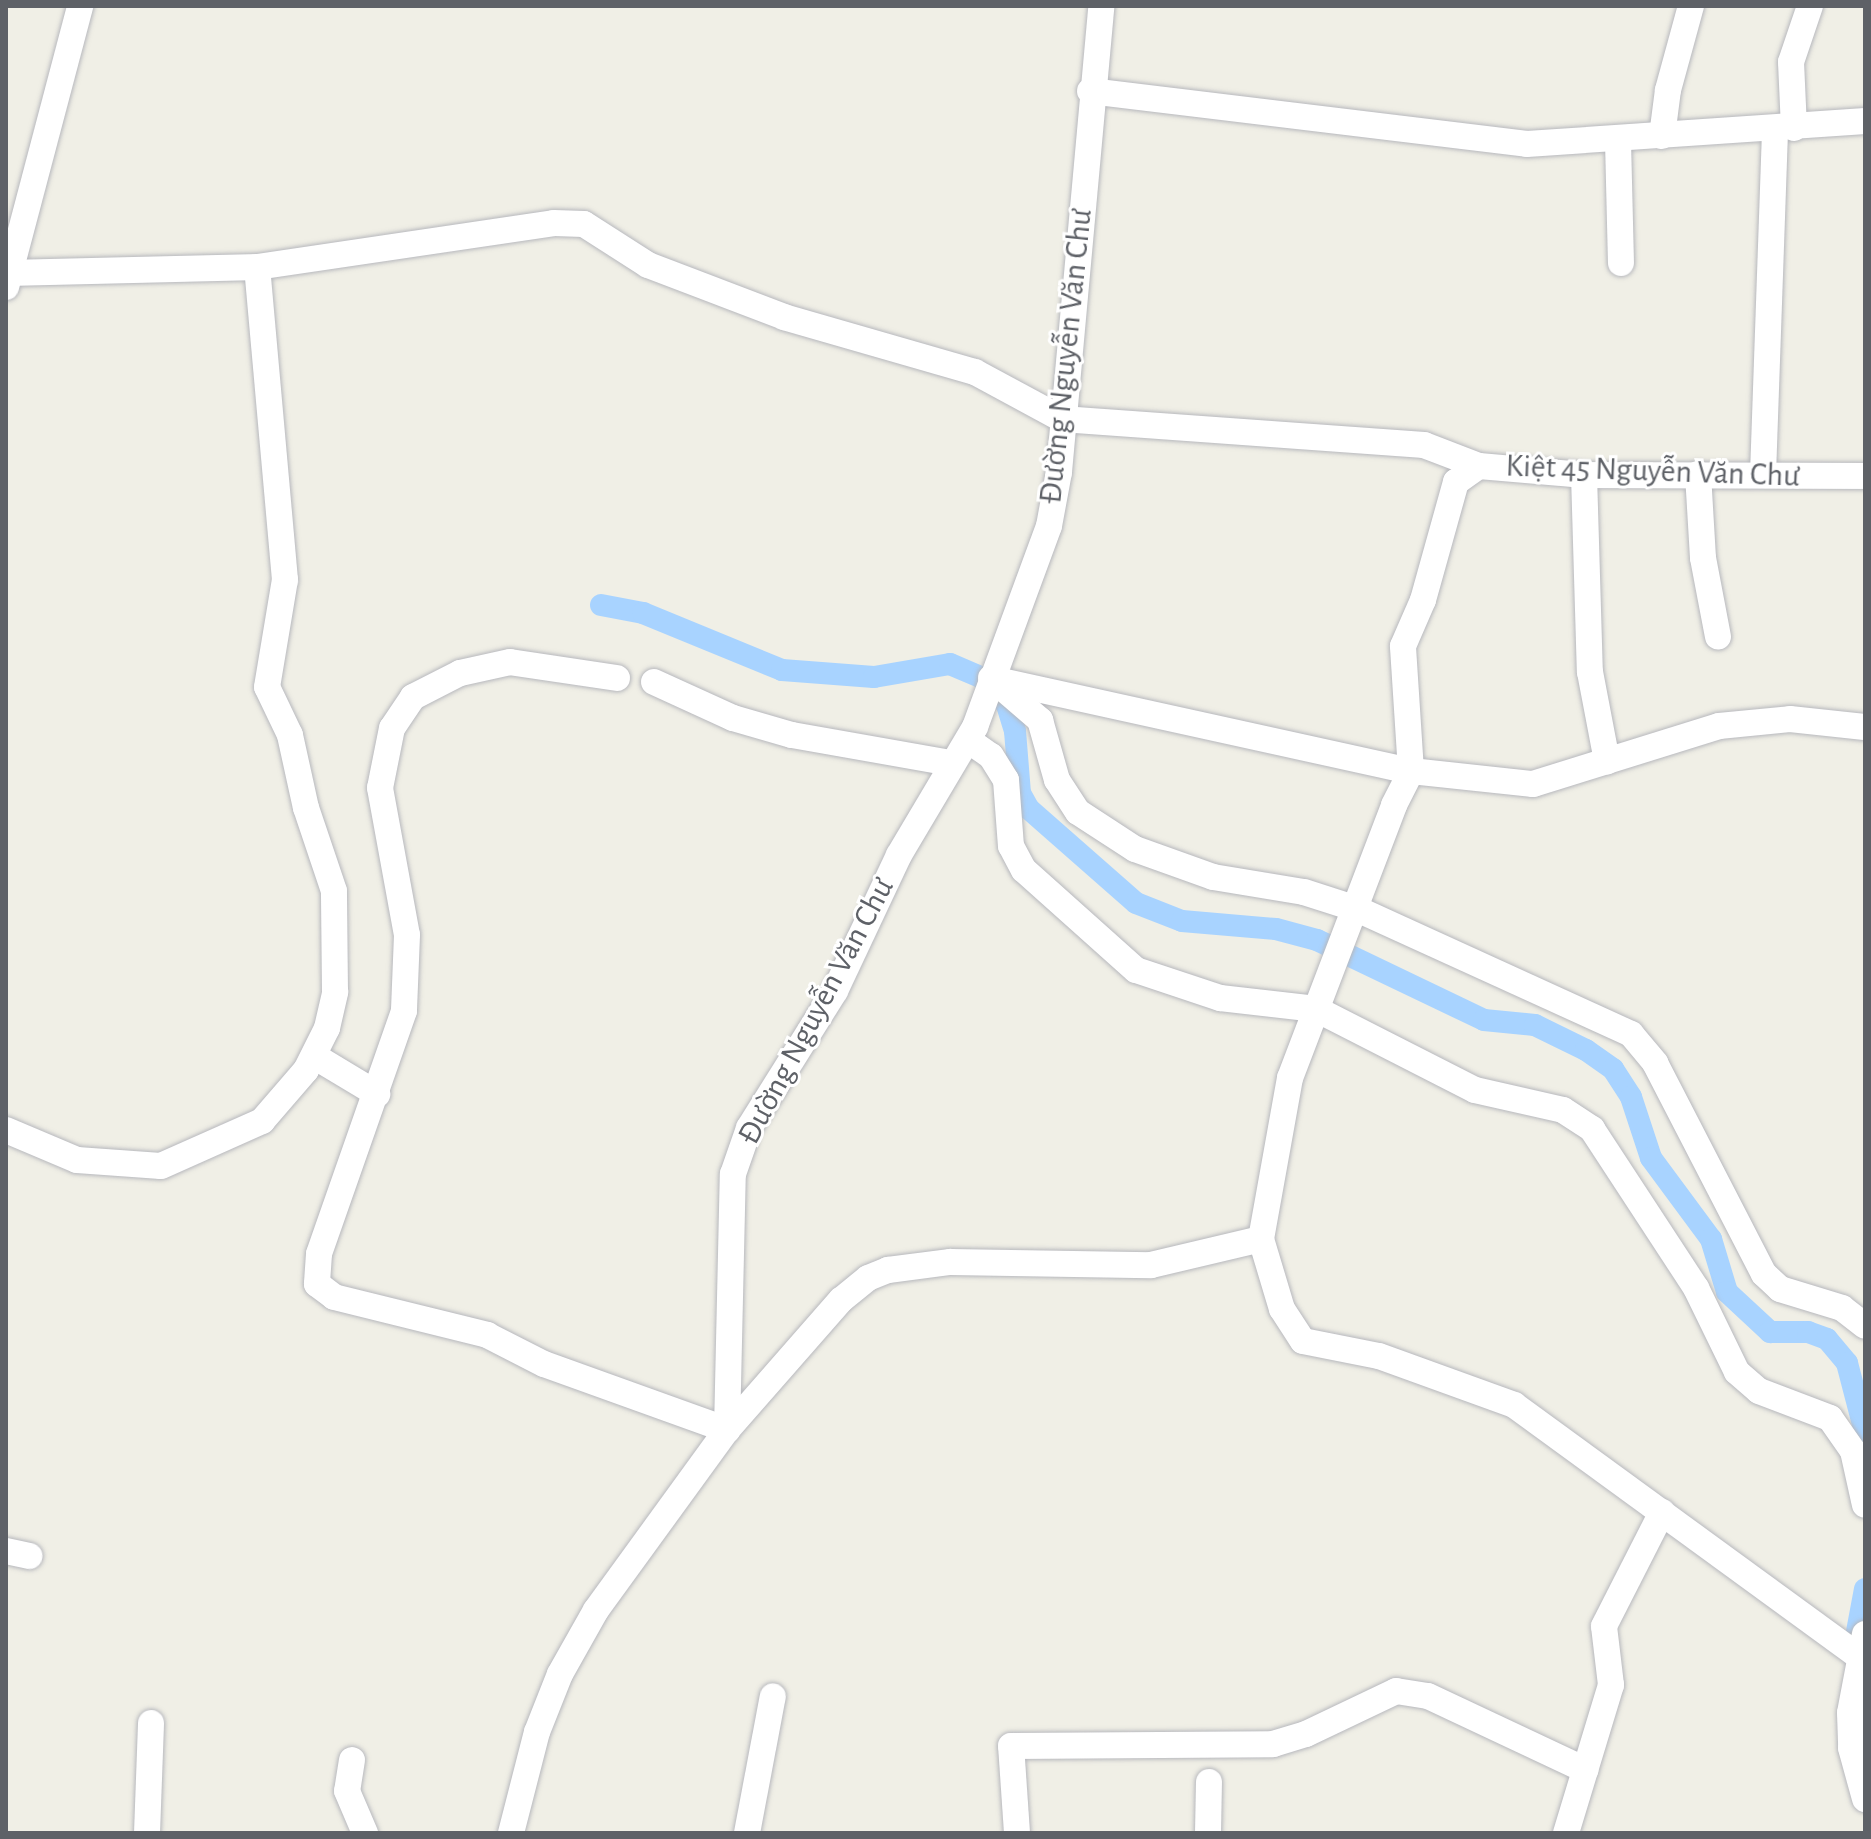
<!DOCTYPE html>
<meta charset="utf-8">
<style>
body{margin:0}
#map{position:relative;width:1871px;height:1839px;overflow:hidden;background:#f0efe6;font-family:"Alegreya Sans",sans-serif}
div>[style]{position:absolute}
.canal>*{height:22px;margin:-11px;padding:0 11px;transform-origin:11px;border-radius:11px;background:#a8d3ff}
.roads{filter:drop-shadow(0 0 2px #b7b8bd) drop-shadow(0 0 2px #b7b8bd)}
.minor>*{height:26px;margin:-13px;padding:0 13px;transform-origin:13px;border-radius:13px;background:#fff}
span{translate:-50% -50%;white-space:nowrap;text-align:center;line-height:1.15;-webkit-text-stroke:6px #fff;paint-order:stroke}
.street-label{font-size:32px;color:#5e6167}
.frame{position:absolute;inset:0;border:8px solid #5e6167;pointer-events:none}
</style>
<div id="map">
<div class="canal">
<div style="left:601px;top:605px;width:43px;rotate:10.8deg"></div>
<div style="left:643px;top:613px;width:150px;rotate:22.3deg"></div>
<div style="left:782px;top:670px;width:92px;rotate:4.4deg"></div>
<div style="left:874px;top:677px;width:77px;rotate:-9.7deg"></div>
<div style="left:950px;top:664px;width:34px;rotate:23deg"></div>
<div style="left:981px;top:677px;width:38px;rotate:47deg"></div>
<div style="left:1007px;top:705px;width:27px;rotate:73deg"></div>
<div style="left:1015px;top:731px;width:62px;rotate:85.4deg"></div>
<div style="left:1020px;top:793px;width:18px;rotate:61deg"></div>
<div style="left:1029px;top:809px;width:142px;rotate:41.3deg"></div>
<div style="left:1136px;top:903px;width:49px;rotate:21.4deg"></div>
<div style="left:1182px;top:921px;width:94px;rotate:4.9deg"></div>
<div style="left:1276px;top:929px;width:42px;rotate:15deg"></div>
<div style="left:1317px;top:940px;width:185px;rotate:25.6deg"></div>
<div style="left:1484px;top:1020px;width:51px;rotate:5.6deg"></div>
<div style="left:1535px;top:1025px;width:57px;rotate:26.1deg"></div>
<div style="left:1586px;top:1050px;width:33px;rotate:35deg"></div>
<div style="left:1613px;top:1069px;width:33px;rotate:57deg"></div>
<div style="left:1631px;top:1097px;width:64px;rotate:71.8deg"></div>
<div style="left:1651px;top:1158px;width:101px;rotate:53.5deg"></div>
<div style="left:1711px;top:1239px;width:55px;rotate:73.2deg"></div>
<div style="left:1727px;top:1292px;width:59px;rotate:42.9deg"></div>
<div style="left:1770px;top:1332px;width:38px"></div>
<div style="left:1808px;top:1332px;width:20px;rotate:20deg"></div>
<div style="left:1827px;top:1339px;width:31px;rotate:50deg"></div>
<div style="left:1847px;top:1363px;width:71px;rotate:75.4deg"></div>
<div style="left:1853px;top:1653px;width:65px;rotate:-79.4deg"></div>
</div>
<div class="roads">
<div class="minor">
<div style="left:1090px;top:91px;width:440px;rotate:6.9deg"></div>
<div style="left:1527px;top:144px;width:339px;rotate:-3.9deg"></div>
<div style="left:1794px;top:128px;width:66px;rotate:-92.6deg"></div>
<div style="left:1791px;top:62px;width:59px;rotate:-71.3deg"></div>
<div style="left:1662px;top:136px;width:46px;rotate:-82.6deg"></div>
<div style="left:1668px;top:90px;width:87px;rotate:-74.7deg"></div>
<div style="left:1618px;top:141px;width:122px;rotate:88.6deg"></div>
<div style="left:10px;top:273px;width:247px;rotate:-1.4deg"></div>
<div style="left:257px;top:267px;width:300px;rotate:-8.4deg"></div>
<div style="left:554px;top:223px;width:30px;rotate:2deg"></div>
<div style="left:584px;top:224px;width:76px;rotate:32.6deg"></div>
<div style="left:648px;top:265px;width:146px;rotate:20.9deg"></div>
<div style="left:784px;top:317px;width:199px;rotate:16.1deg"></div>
<div style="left:975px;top:372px;width:99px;rotate:28.4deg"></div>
<div style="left:1062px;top:419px;width:363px;rotate:4.1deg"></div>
<div style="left:1424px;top:445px;width:59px;rotate:20.9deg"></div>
<div style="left:1479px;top:466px;width:105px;rotate:4.9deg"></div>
<div style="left:1584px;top:475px;width:281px;rotate:0.2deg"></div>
<div style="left:6px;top:287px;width:291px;rotate:-75.2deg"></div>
<div style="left:1698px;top:474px;width:84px;rotate:86.6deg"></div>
<div style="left:1703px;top:558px;width:80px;rotate:79.2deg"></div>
<div style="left:1584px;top:475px;width:197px;rotate:88.3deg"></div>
<div style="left:1590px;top:672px;width:91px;rotate:79.2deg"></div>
<div style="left:1763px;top:475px;width:347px;rotate:-88deg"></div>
<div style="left:617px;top:678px;width:108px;rotate:-171.5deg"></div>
<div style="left:510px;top:662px;width:51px;rotate:167.6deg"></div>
<div style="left:460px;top:673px;width:53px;rotate:152.9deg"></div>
<div style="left:413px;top:697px;width:37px;rotate:124deg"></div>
<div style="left:392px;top:728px;width:61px;rotate:101.3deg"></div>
<div style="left:380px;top:788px;width:149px;rotate:79.6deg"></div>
<div style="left:407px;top:935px;width:76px;rotate:92.3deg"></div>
<div style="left:404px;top:1011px;width:257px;rotate:109.3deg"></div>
<div style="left:319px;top:1254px;width:30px;rotate:94deg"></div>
<div style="left:317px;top:1284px;width:21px;rotate:37deg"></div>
<div style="left:334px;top:1297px;width:158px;rotate:13.9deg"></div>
<div style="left:487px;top:1335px;width:64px;rotate:27deg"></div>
<div style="left:544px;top:1364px;width:195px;rotate:19.8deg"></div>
<div style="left:727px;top:1430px;width:173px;rotate:-48.8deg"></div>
<div style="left:841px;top:1300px;width:35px;rotate:-39deg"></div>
<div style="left:868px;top:1278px;width:22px;rotate:-22deg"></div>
<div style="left:888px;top:1270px;width:63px;rotate:-7.4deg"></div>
<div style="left:950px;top:1262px;width:201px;rotate:0.9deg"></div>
<div style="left:1151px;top:1265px;width:113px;rotate:-13.3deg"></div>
<div style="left:1261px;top:1239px;width:164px;rotate:-79.8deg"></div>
<div style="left:1290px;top:1078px;width:292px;rotate:-69.1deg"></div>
<div style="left:1394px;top:805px;width:38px;rotate:-63deg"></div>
<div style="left:1411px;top:771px;width:125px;rotate:-93.7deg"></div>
<div style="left:1403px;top:646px;width:50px;rotate:-66.5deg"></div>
<div style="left:1423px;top:600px;width:123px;rotate:-74.4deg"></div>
<div style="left:1456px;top:482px;width:28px;rotate:-35deg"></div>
<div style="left:991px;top:678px;width:65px;rotate:40.6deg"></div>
<div style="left:1040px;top:720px;width:62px;rotate:74.2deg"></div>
<div style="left:1057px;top:780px;width:38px;rotate:57deg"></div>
<div style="left:1078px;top:812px;width:68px;rotate:33deg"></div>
<div style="left:1135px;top:849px;width:83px;rotate:19.7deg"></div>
<div style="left:1213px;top:877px;width:92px;rotate:9.4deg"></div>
<div style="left:1304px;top:892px;width:56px;rotate:17.8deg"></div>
<div style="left:1357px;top:909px;width:301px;rotate:24.5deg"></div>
<div style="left:1631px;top:1034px;width:38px;rotate:50deg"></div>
<div style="left:1655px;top:1063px;width:237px;rotate:62.7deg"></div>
<div style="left:1764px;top:1274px;width:22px;rotate:43deg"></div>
<div style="left:1780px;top:1289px;width:65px;rotate:17deg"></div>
<div style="left:1842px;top:1308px;width:29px;rotate:38deg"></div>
<div style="left:1001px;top:681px;width:420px;rotate:12.4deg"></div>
<div style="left:1411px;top:771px;width:123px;rotate:6.1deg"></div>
<div style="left:1533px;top:784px;width:195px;rotate:-17.3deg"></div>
<div style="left:1719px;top:726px;width:71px;rotate:-5.6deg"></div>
<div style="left:1790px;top:719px;width:75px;rotate:6.1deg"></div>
<div style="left:654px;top:682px;width:87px;rotate:24.5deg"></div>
<div style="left:733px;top:718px;width:61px;rotate:16.1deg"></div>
<div style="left:792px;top:735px;width:161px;rotate:10deg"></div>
<div style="left:968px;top:740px;width:28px;rotate:35deg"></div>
<div style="left:991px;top:756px;width:28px;rotate:58deg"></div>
<div style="left:1006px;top:780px;width:66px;rotate:85.7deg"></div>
<div style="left:1011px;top:846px;width:27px;rotate:62deg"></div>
<div style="left:1024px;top:870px;width:150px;rotate:41.8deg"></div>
<div style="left:1136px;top:970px;width:89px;rotate:18.4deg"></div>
<div style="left:1220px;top:998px;width:97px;rotate:6.5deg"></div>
<div style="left:1316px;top:1009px;width:178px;rotate:27deg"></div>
<div style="left:1475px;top:1090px;width:90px;rotate:12.8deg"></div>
<div style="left:1563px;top:1110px;width:35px;rotate:33deg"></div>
<div style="left:1592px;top:1129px;width:190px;rotate:56.8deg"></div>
<div style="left:1696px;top:1288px;width:93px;rotate:64deg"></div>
<div style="left:1737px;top:1372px;width:29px;rotate:41deg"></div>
<div style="left:1759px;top:1391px;width:76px;rotate:20.8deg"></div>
<div style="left:1830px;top:1418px;width:40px;rotate:55.1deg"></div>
<div style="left:1853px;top:1451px;width:55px;rotate:77.5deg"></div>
<div style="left:314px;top:1056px;width:74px;rotate:31.1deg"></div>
<div style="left:6px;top:1130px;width:77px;rotate:22.9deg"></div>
<div style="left:77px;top:1160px;width:84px;rotate:4.1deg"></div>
<div style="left:161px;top:1166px;width:111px;rotate:-24deg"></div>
<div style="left:262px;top:1121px;width:67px;rotate:-49.2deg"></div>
<div style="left:306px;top:1070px;width:47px;rotate:-63.4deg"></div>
<div style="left:327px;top:1028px;width:37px;rotate:-77deg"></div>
<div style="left:335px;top:992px;width:101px;rotate:-90.6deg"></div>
<div style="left:334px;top:891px;width:88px;rotate:-108.6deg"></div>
<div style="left:306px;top:808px;width:75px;rotate:-102.4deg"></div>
<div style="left:290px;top:735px;width:53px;rotate:-115.6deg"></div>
<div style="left:267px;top:687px;width:109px;rotate:-80.5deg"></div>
<div style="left:285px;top:580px;width:314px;rotate:-95.1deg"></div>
<div style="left:1261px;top:1239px;width:73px;rotate:73.3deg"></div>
<div style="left:1282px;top:1309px;width:38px;rotate:57deg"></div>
<div style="left:1303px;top:1341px;width:77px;rotate:11.2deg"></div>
<div style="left:1379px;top:1356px;width:144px;rotate:19.9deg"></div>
<div style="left:1514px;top:1405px;width:428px;rotate:36.1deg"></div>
<div style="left:6px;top:1551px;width:24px;rotate:12deg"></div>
<div style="left:1865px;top:1634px;width:80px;rotate:100.8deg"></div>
<div style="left:1850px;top:1713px;width:35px;rotate:88deg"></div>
<div style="left:1851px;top:1748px;width:53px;rotate:74.6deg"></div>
<div style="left:352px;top:1760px;width:31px;rotate:99deg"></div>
<div style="left:347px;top:1791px;width:46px;rotate:66.8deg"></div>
<div style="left:147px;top:1833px;width:110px;rotate:-87.9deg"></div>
<div style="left:511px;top:1833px;width:104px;rotate:-75.6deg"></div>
<div style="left:537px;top:1732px;width:62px;rotate:-68.4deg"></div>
<div style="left:560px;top:1674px;width:73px;rotate:-60.6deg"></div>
<div style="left:596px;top:1610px;width:223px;rotate:-54deg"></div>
<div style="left:727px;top:1430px;width:256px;rotate:-88.7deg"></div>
<div style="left:733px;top:1174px;width:49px;rotate:-70.8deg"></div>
<div style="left:749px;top:1128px;width:162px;rotate:-57.9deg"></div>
<div style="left:835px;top:991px;width:150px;rotate:-64.8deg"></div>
<div style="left:899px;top:855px;width:149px;rotate:-59.3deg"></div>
<div style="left:975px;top:727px;width:214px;rotate:-69.8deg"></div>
<div style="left:1049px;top:526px;width:55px;rotate:-79.5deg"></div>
<div style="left:1059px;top:472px;width:468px;rotate:-84.8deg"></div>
<div style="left:747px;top:1833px;width:139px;rotate:-79.3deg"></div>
<div style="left:1017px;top:1833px;width:87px;rotate:-93.9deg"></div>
<div style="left:1011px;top:1746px;width:262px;rotate:-0.4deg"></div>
<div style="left:1273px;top:1744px;width:34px;rotate:-17deg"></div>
<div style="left:1306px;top:1734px;width:100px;rotate:-25.5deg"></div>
<div style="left:1396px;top:1691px;width:32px;rotate:9deg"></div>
<div style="left:1428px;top:1696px;width:174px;rotate:25.2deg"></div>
<div style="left:1208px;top:1833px;width:51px;rotate:-88.9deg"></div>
<div style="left:1566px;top:1833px;width:155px;rotate:-73.1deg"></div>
<div style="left:1611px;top:1685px;width:59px;rotate:-96.8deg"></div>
<div style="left:1604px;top:1626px;width:128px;rotate:-63deg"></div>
</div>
</div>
<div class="street-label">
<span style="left:1066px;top:356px;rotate:-84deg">Đường Nguyễn Văn Chư</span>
<span style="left:1653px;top:471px;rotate:2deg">Kiệt 45 Nguyễn Văn Chư</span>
<span style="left:816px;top:1011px;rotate:-62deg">Đường Nguyễn Văn Chư</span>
</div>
<div class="frame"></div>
</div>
